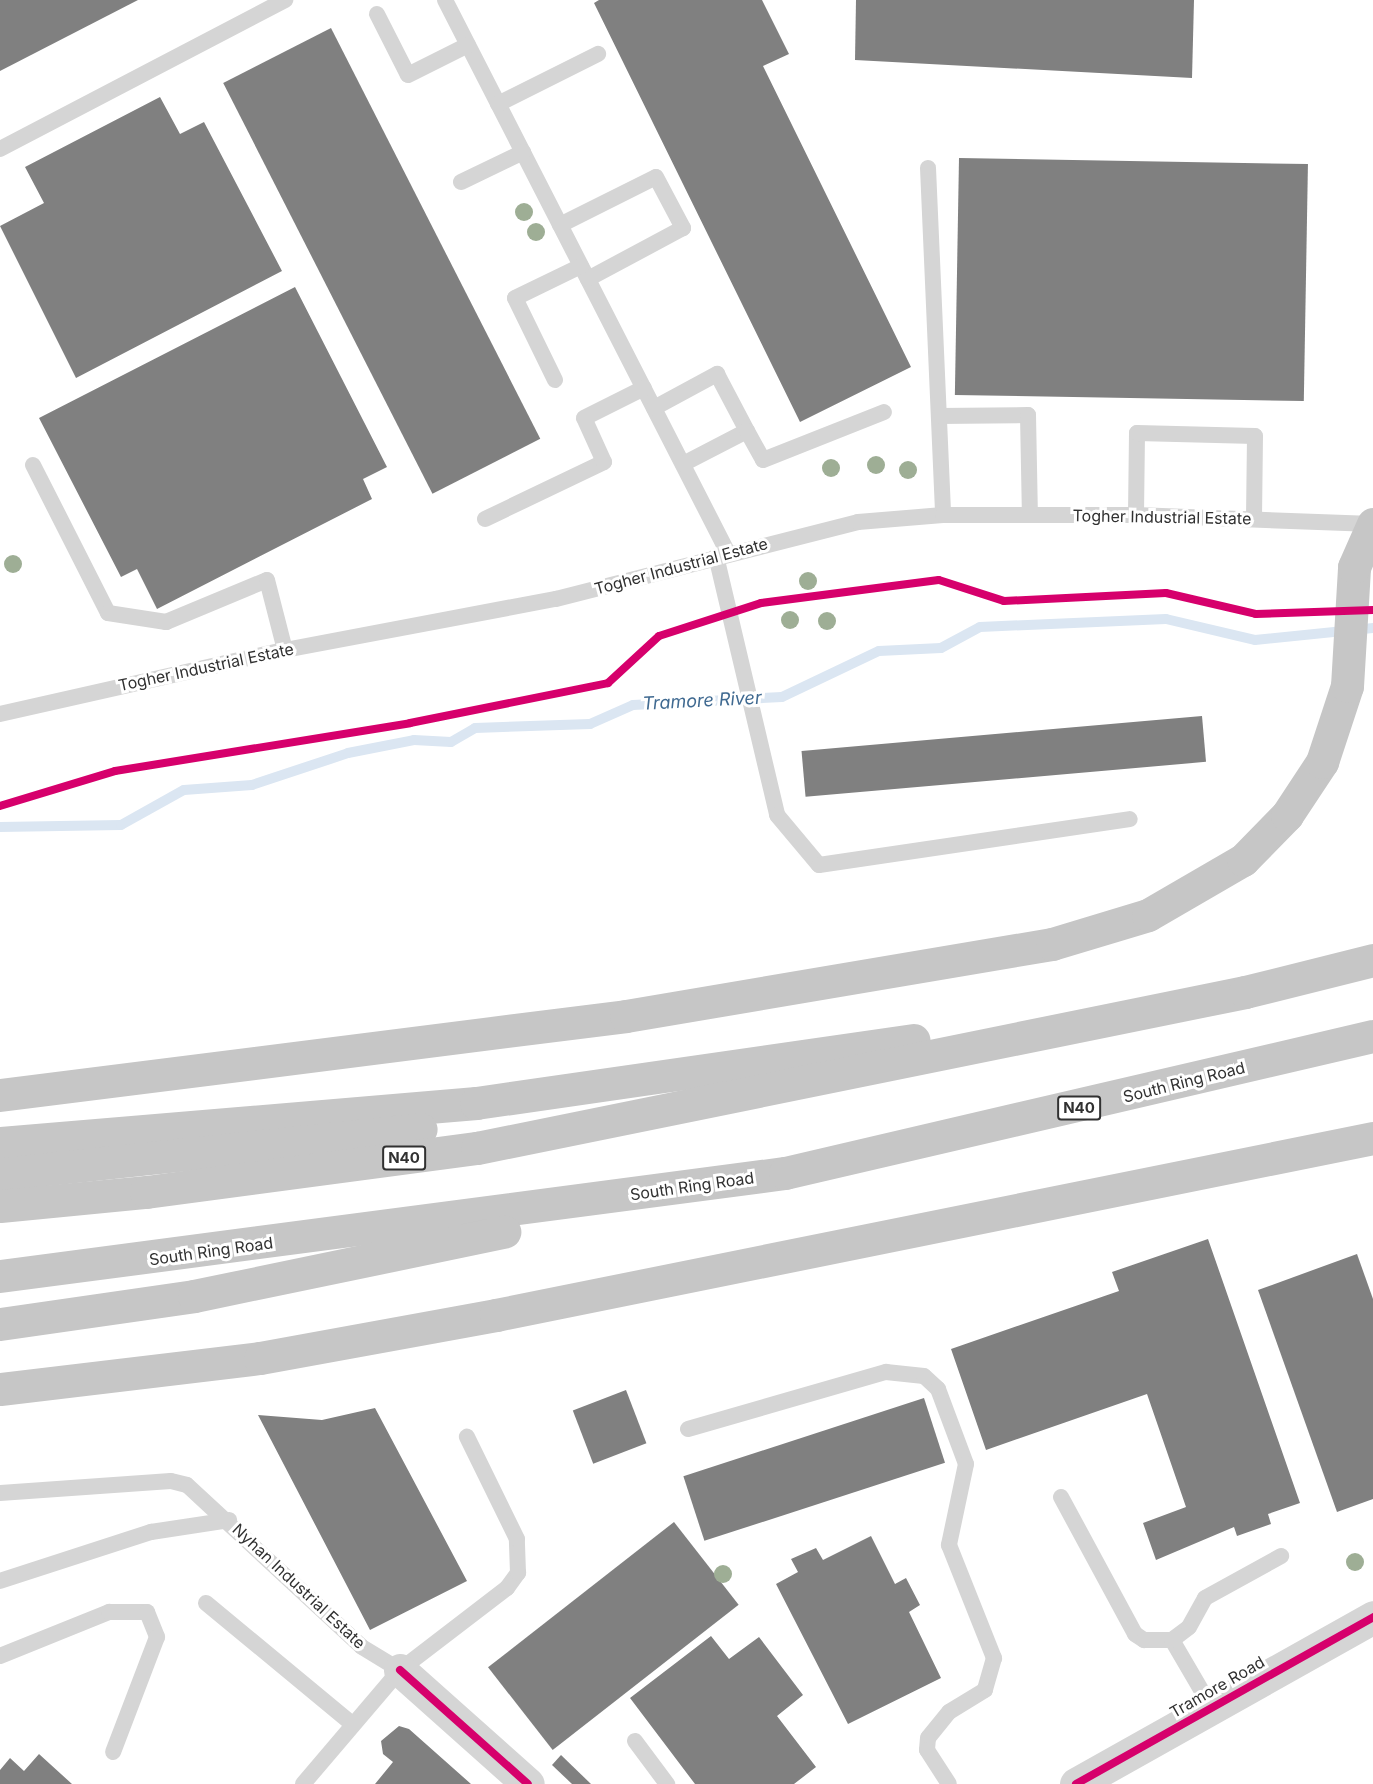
<!DOCTYPE html>
<style>
body{margin:0}
#map{position:relative;width:1373px;height:1784px;overflow:hidden;background:#fff;font-family:Inter,sans-serif}
div>[style]{position:absolute}
.stream>*{height:10px;margin:-5px;padding:0 5px;transform-origin:5px;border-radius:5px;background:#dbe6f2}
.building>*{inset:0;background:#808080;transform-origin:0 0}
.service>*{height:16px;margin:-8px;padding:0 8px;transform-origin:8px;border-radius:8px;background:#d5d5d5}
.minor>*{height:33px;margin:-16.5px;padding:0 16.5px;transform-origin:16.5px;border-radius:16.5px;background:#d5d5d5}
.tertiary>*{height:33px;margin:-16.5px;padding:0 16.5px;transform-origin:16.5px;border-radius:16.5px;background:#d5d5d5}
.trunk>*{height:33px;margin:-16.5px;padding:0 16.5px;transform-origin:16.5px;border-radius:16.5px;background:#c6c6c6}
.cycleway>*{height:8px;margin:-4px;padding:0 4px;transform-origin:4px;border-radius:4px;background:#d6006c}
.trees>*{width:18px;height:18px;margin:-9px;border-radius:50%;background:#9eae95}
span{translate:-50% -50%;white-space:nowrap;text-align:center;line-height:1.15;-webkit-text-stroke:6px #fff;paint-order:stroke}
.shield-label span{padding:2px 4px;background:#fff;border:2px solid;border-radius:4px;-webkit-text-stroke-width:0}
.shield-label{font-size:15px;color:#313131;font-weight:700}
.street-label{font-size:16px;color:#313131}
.water-label{font-size:18px;color:#406a91;font-style:italic}
</style>
<div id="map">
<div class="stream">
<div style="left:0;top:827px;width:121px;rotate:-0.9deg"></div>
<div style="left:121px;top:825px;width:72px;rotate:-29.1deg"></div>
<div style="left:184px;top:790px;width:68px;rotate:-4.2deg"></div>
<div style="left:252px;top:785px;width:101px;rotate:-18.4deg"></div>
<div style="left:348px;top:753px;width:67px;rotate:-11.1deg"></div>
<div style="left:414px;top:740px;width:37px;rotate:3deg"></div>
<div style="left:451px;top:742px;width:28px;rotate:-30deg"></div>
<div style="left:475px;top:728px;width:115px;rotate:-2deg"></div>
<div style="left:590px;top:724px;width:47px;rotate:-23.8deg"></div>
<div style="left:633px;top:705px;width:149px;rotate:-3.1deg"></div>
<div style="left:782px;top:697px;width:107px;rotate:-25.4deg"></div>
<div style="left:879px;top:651px;width:62px;rotate:-2.8deg"></div>
<div style="left:941px;top:648px;width:44px;rotate:-28.3deg"></div>
<div style="left:980px;top:627px;width:186px;rotate:-2.5deg"></div>
<div style="left:1166px;top:619px;width:91px;rotate:13.3deg"></div>
<div style="left:1255px;top:640px;width:119px;rotate:-5.8deg"></div>
</div>
<div class="building">
<div style="clip-path:polygon(0 0,138px 0,0 71px)"></div>
<div style="clip-path:polygon(599px 0,762px 0,789px 54px,763px 66px,911px 367px,800px 422px,594px 3px)"></div>
<div style="clip-path:polygon(856px 0,1194px 0,1192px 78px,855px 60px)"></div>
<div style="left:331px;top:28px;width:461px;height:121px;rotate:63deg"></div>
<div style="clip-path:polygon(160px 97px,180px 134px,204px 122px,282px 271px,76px 378px,0 226px,44px 203px,25px 167px)"></div>
<div style="left:959px;top:158px;width:349px;height:237px;rotate:1deg"></div>
<div style="clip-path:polygon(295px 287px,387px 467px,363px 479px,372px 499px,157px 609px,137px 569px,121px 577px,39px 418px)"></div>
<div style="left:1202px;top:716px;width:46px;height:402px;rotate:85deg"></div>
<div style="clip-path:polygon(1208px 1239px,1300px 1503px,1268px 1514px,1271px 1524px,1237px 1536px,1234px 1527px,1156px 1560px,1143px 1523px,1186px 1507px,1147px 1394px,986px 1450px,951px 1349px,1119px 1291px,1112px 1272px)"></div>
<div style="clip-path:polygon(1357px 1254px,1373px 1299px,1373px 1499px,1337px 1512px,1258px 1290px)"></div>
<div style="left:626px;top:1390px;width:57px;height:57px;rotate:69deg"></div>
<div style="left:924px;top:1398px;width:68px;height:253px;rotate:72deg"></div>
<div style="clip-path:polygon(375px 1408px,467px 1581px,370px 1630px,258px 1415px,322px 1420px)"></div>
<div style="left:674px;top:1522px;width:105px;height:236px;rotate:52deg"></div>
<div style="clip-path:polygon(871px 1536px,895px 1584px,906px 1578px,920px 1605px,909px 1612px,941px 1678px,848px 1724px,776px 1584px,798px 1572px,791px 1559px,816px 1548px,823px 1560px)"></div>
<div style="clip-path:polygon(711px 1636px,729px 1659px,759px 1637px,803px 1695px,777px 1716px,816px 1767px,794px 1784px,695px 1784px,630px 1698px)"></div>
<div style="clip-path:polygon(399px 1726px,409px 1729px,471px 1784px,375px 1784px,393px 1762px,383px 1754px,381px 1741px)"></div>
<div style="clip-path:polygon(39px 1754px,72px 1784px,0 1784px,0 1770px,10px 1758px,24px 1771px)"></div>
<div style="clip-path:polygon(561px 1755px,591px 1784px,572px 1784px,552px 1765px)"></div>
</div>
<div class="service">
<div style="left:445px;top:0;width:621px;rotate:62.9deg"></div>
<div style="left:377px;top:14px;width:68px;rotate:63.1deg"></div>
<div style="left:408px;top:75px;width:67px;rotate:-26.6deg"></div>
<div style="left:498px;top:104px;width:112px;rotate:-26.6deg"></div>
<div style="left:0;top:149px;width:322px;rotate:-27.6deg"></div>
<div style="left:928px;top:168px;width:347px;rotate:87.5deg"></div>
<div style="left:461px;top:182px;width:69px;rotate:-25.8deg"></div>
<div style="left:560px;top:225px;width:107px;rotate:-26.6deg"></div>
<div style="left:656px;top:177px;width:58px;rotate:62.1deg"></div>
<div style="left:683px;top:228px;width:108px;rotate:151.8deg"></div>
<div style="left:555px;top:380px;width:91px;rotate:-116deg"></div>
<div style="left:515px;top:298px;width:73px;rotate:-25.9deg"></div>
<div style="left:654px;top:408px;width:72px;rotate:-28.4deg"></div>
<div style="left:717px;top:374px;width:64px;rotate:62.2deg"></div>
<div style="left:939px;top:416px;width:89px;rotate:-0.6deg"></div>
<div style="left:1028px;top:415px;width:100px;rotate:88.9deg"></div>
<div style="left:683px;top:464px;width:72px;rotate:-27.3deg"></div>
<div style="left:747px;top:431px;width:33px;rotate:61deg"></div>
<div style="left:763px;top:460px;width:130px;rotate:-21.6deg"></div>
<div style="left:33px;top:465px;width:166px;rotate:63.1deg"></div>
<div style="left:108px;top:613px;width:59px;rotate:8.8deg"></div>
<div style="left:166px;top:622px;width:109px;rotate:-22.6deg"></div>
<div style="left:267px;top:580px;width:72px;rotate:75.6deg"></div>
<div style="left:1136px;top:515px;width:82px;rotate:-89.3deg"></div>
<div style="left:1137px;top:433px;width:118px;rotate:1.5deg"></div>
<div style="left:1255px;top:436px;width:83px;rotate:90.7deg"></div>
<div style="left:485px;top:519px;width:132px;rotate:-25.6deg"></div>
<div style="left:604px;top:462px;width:48px;rotate:-114.4deg"></div>
<div style="left:584px;top:418px;width:67px;rotate:-26.6deg"></div>
<div style="left:716px;top:556px;width:266px;rotate:76.7deg"></div>
<div style="left:777px;top:815px;width:65px;rotate:50deg"></div>
<div style="left:819px;top:865px;width:314px;rotate:-8.4deg"></div>
<div style="left:0;top:714px;width:292px;rotate:-12.7deg"></div>
<div style="left:285px;top:650px;width:276px;rotate:-10.7deg"></div>
<div style="left:556px;top:599px;width:312px;rotate:-14.3deg"></div>
<div style="left:858px;top:522px;width:85px;rotate:-4.7deg"></div>
<div style="left:943px;top:515px;width:193px"></div>
<div style="left:1136px;top:515px;width:237px;rotate:2.2deg"></div>
<div style="left:688px;top:1429px;width:206px;rotate:-16.1deg"></div>
<div style="left:886px;top:1372px;width:38px;rotate:6deg"></div>
<div style="left:924px;top:1376px;width:19px;rotate:43deg"></div>
<div style="left:938px;top:1389px;width:80px;rotate:69.5deg"></div>
<div style="left:966px;top:1464px;width:83px;rotate:101.9deg"></div>
<div style="left:949px;top:1545px;width:122px;rotate:68.3deg"></div>
<div style="left:994px;top:1658px;width:33px;rotate:106deg"></div>
<div style="left:985px;top:1690px;width:42px;rotate:148.6deg"></div>
<div style="left:949px;top:1712px;width:33px;rotate:129deg"></div>
<div style="left:928px;top:1738px;width:12px;rotate:95deg"></div>
<div style="left:927px;top:1750px;width:40px;rotate:57.1deg"></div>
<div style="left:0;top:1493px;width:171px;rotate:-4deg"></div>
<div style="left:171px;top:1481px;width:16px;rotate:14deg"></div>
<div style="left:187px;top:1485px;width:238px;rotate:42.8deg"></div>
<div style="left:362px;top:1647px;width:44px;rotate:31.2deg"></div>
<div style="left:1061px;top:1497px;width:156px;rotate:61.6deg"></div>
<div style="left:1135px;top:1634px;width:11px;rotate:34deg"></div>
<div style="left:1144px;top:1640px;width:28px"></div>
<div style="left:0;top:1581px;width:159px;rotate:-18deg"></div>
<div style="left:151px;top:1532px;width:79px;rotate:-8.7deg"></div>
<div style="left:206px;top:1603px;width:188px;rotate:39.6deg"></div>
<div style="left:0;top:1656px;width:118px;rotate:-22deg"></div>
<div style="left:109px;top:1612px;width:38px"></div>
<div style="left:147px;top:1612px;width:27px;rotate:68deg"></div>
<div style="left:157px;top:1637px;width:123px;rotate:110.9deg"></div>
<div style="left:1210px;top:1705px;width:75px;rotate:-120.3deg"></div>
<div style="left:1172px;top:1640px;width:21px;rotate:-37deg"></div>
<div style="left:1189px;top:1627px;width:33px;rotate:-61deg"></div>
<div style="left:1205px;top:1598px;width:87px;rotate:-28.9deg"></div>
<div style="left:635px;top:1741px;width:54px;rotate:53.3deg"></div>
<div style="left:303px;top:1784px;width:150px;rotate:-49.6deg"></div>
<div style="left:400px;top:1670px;width:135px;rotate:-37.5deg"></div>
<div style="left:507px;top:1588px;width:19px;rotate:-54deg"></div>
<div style="left:518px;top:1573px;width:34px;rotate:-92deg"></div>
<div style="left:517px;top:1539px;width:114px;rotate:-116.1deg"></div>
</div>
<div class="minor">
<div style="left:400px;top:1670px;width:171px;rotate:41.7deg"></div>
</div>
<div class="tertiary">
<div style="left:1076px;top:1784px;width:341px;rotate:-29.3deg"></div>
</div>
<div class="trunk">
<div style="left:0;top:1095px;width:631px;rotate:-7.19deg"></div>
<div style="left:626px;top:1016px;width:432px;rotate:-9.6deg"></div>
<div style="left:1052px;top:944px;width:100px;rotate:-16.8deg"></div>
<div style="left:1148px;top:915px;width:110px;rotate:-30.1deg"></div>
<div style="left:1243px;top:860px;width:63px;rotate:-45.6deg"></div>
<div style="left:1287px;top:815px;width:64px;rotate:-56.6deg"></div>
<div style="left:1322px;top:762px;width:80px;rotate:-71.8deg"></div>
<div style="left:1347px;top:686px;width:119px;rotate:-86.6deg"></div>
<div style="left:1354px;top:567px;width:47px;rotate:-66.2deg"></div>
<div style="left:0;top:1143px;width:478px;rotate:-4.8deg"></div>
<div style="left:476px;top:1103px;width:442px;rotate:-8.2deg"></div>
<div style="left:0;top:1174px;width:423px;rotate:-6.1deg"></div>
<div style="left:0;top:1206px;width:147px;rotate:-5.5deg"></div>
<div style="left:146px;top:1192px;width:334px;rotate:-7.6deg"></div>
<div style="left:477px;top:1148px;width:784px;rotate:-11.48deg"></div>
<div style="left:1245px;top:992px;width:132px;rotate:-14deg"></div>
<div style="left:0;top:1276px;width:792px;rotate:-7.48deg"></div>
<div style="left:785px;top:1173px;width:604px;rotate:-13.12deg"></div>
<div style="left:0;top:1324px;width:196px;rotate:-8.2deg"></div>
<div style="left:194px;top:1296px;width:317px;rotate:-11.7deg"></div>
<div style="left:0;top:1389px;width:262px;rotate:-6.8deg"></div>
<div style="left:260px;top:1358px;width:240px;rotate:-10.3deg"></div>
<div style="left:496px;top:1315px;width:895px;rotate:-11.41deg"></div>
</div>
<div class="cycleway">
<div style="left:0;top:806px;width:120px;rotate:-16.9deg"></div>
<div style="left:115px;top:771px;width:299px;rotate:-9.2deg"></div>
<div style="left:410px;top:723px;width:202px;rotate:-11.4deg"></div>
<div style="left:608px;top:683px;width:69px;rotate:-42.7deg"></div>
<div style="left:659px;top:636px;width:107px;rotate:-17.9deg"></div>
<div style="left:761px;top:603px;width:179px;rotate:-7.4deg"></div>
<div style="left:939px;top:580px;width:68px;rotate:17.9deg"></div>
<div style="left:1004px;top:601px;width:162px;rotate:-2.8deg"></div>
<div style="left:1166px;top:593px;width:92px;rotate:13.1deg"></div>
<div style="left:1256px;top:614px;width:117px;rotate:-2deg"></div>
<div style="left:400px;top:1670px;width:171px;rotate:41.7deg"></div>
<div style="left:1076px;top:1784px;width:341px;rotate:-29.3deg"></div>
</div>
<div class="trees">
<div style="left:524px;top:212px"></div>
<div style="left:536px;top:232px"></div>
<div style="left:876px;top:465px"></div>
<div style="left:831px;top:468px"></div>
<div style="left:908px;top:470px"></div>
<div style="left:13px;top:564px"></div>
<div style="left:808px;top:581px"></div>
<div style="left:790px;top:620px"></div>
<div style="left:827px;top:621px"></div>
<div style="left:1355px;top:1562px"></div>
<div style="left:723px;top:1574px"></div>
</div>
<div class="shield-label">
<span style="left:1079px;top:1108px">N40</span>
<span style="left:404px;top:1158px">N40</span>
</div>
<div class="street-label">
<span style="left:1162px;top:517px;rotate:1deg">Togher Industrial Estate</span>
<span style="left:681px;top:566px;rotate:-15deg">Togher Industrial Estate</span>
<span style="left:206px;top:667px;rotate:-12deg">Togher Industrial Estate</span>
<span style="left:1184px;top:1082px;rotate:-14deg">South Ring Road</span>
<span style="left:692px;top:1186px;rotate:-8deg">South Ring Road</span>
<span style="left:211px;top:1251px;rotate:-8deg">South Ring Road</span>
<span style="left:299px;top:1586px;rotate:43deg">Nyhan Industrial Estate</span>
<span style="left:1217px;top:1687px;rotate:-30deg">Tramore Road</span>
</div>
<div class="water-label">
<span style="left:702px;top:701px;rotate:-3deg">Tramore River</span>
</div>
</div>
